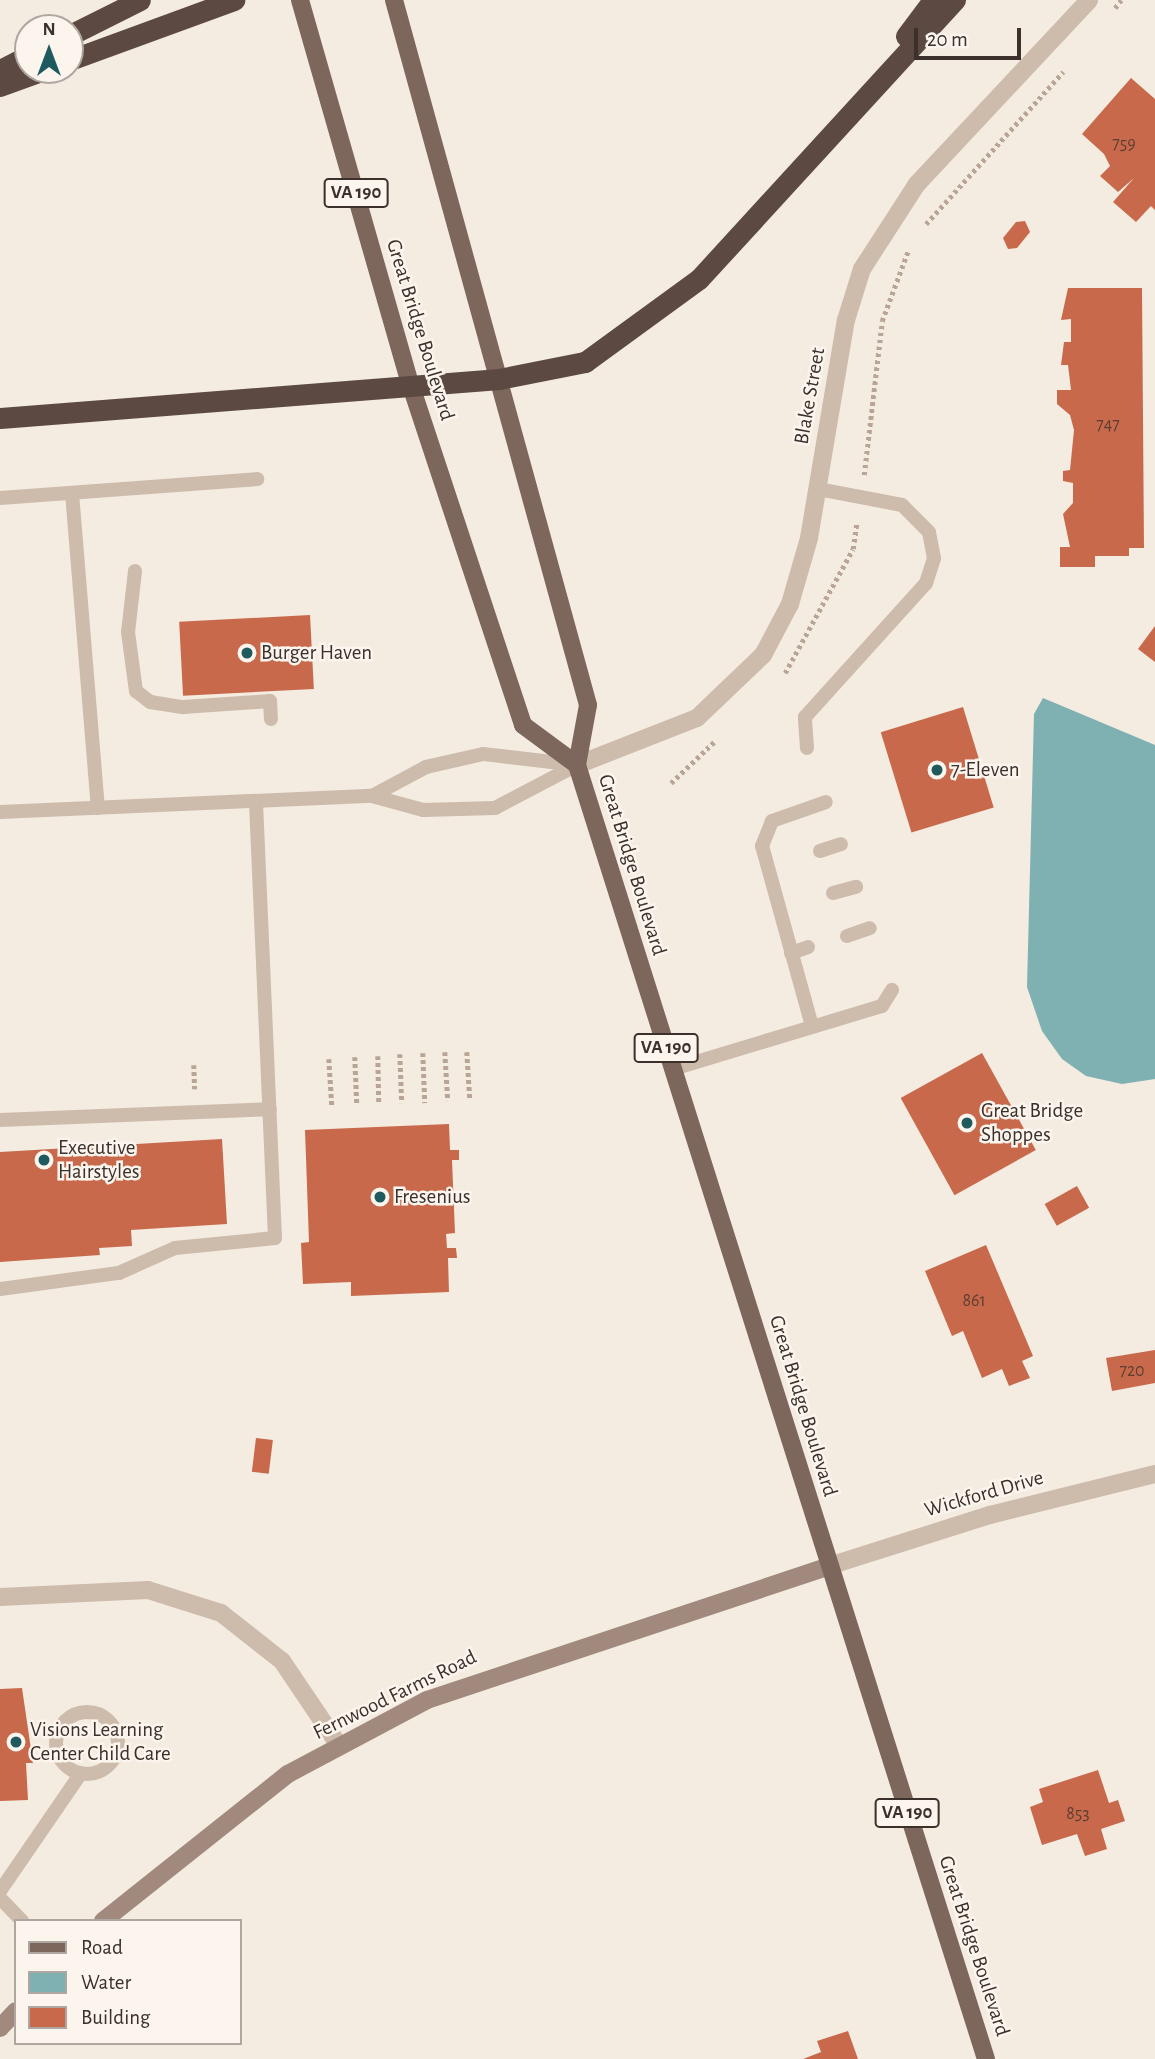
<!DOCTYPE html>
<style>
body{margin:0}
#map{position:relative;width:1155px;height:2059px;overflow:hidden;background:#f4ebe1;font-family:"Alegreya Sans",sans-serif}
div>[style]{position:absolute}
.water>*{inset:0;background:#7fb0b2}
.building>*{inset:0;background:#c8694b;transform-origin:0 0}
.path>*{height:4.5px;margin-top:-2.25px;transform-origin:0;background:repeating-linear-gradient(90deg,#b9a596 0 3.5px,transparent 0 7px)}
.lane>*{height:14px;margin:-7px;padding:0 7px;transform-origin:7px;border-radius:7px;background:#cdbbac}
.lane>.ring{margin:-7px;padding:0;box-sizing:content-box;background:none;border:14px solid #cdbbac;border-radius:50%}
.street>*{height:18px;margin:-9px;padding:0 9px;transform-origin:9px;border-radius:9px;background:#cdbbac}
.secondary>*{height:18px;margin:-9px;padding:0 9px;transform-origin:9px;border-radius:9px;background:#a18a7d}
.primary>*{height:18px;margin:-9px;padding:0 9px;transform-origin:9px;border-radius:9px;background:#7d675c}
.highway>*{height:21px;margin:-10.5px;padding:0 10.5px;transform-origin:10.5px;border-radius:10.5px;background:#5c4a42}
.dots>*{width:19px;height:19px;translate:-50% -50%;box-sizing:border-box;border:4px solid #fbf5ee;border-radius:50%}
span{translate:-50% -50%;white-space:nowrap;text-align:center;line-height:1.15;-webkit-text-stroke:5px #fbf5ee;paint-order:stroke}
.number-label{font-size:18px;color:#5e3e33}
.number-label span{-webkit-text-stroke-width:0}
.shield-label span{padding:2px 5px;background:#fbf5ee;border:2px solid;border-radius:5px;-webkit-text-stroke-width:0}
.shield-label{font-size:19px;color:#3b302b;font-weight:700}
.street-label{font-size:21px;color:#3b302b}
.poi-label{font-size:21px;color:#3b302b}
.left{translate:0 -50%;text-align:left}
.legend{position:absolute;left:14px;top:1919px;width:228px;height:126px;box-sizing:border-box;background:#fbf5ee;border:2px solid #aea6a0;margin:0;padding:9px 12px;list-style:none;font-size:21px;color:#3b302b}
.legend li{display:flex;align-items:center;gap:14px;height:35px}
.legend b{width:35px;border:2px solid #aea6a0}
.north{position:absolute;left:14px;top:14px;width:70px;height:70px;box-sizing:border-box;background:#fbf5ee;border:2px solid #aea6a0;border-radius:50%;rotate:0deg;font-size:19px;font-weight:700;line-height:28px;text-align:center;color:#3b302b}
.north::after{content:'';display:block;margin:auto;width:24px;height:32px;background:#1f5a5e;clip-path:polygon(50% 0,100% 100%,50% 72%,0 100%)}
.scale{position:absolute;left:914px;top:28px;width:107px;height:32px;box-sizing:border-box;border:4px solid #3b302b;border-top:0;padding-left:9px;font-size:21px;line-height:24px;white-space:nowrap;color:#3b302b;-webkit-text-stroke:5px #fbf5ee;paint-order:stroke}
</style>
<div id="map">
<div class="water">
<div style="clip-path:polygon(1043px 698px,1155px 745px,1155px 1079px,1122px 1084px,1086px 1076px,1062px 1059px,1042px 1031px,1027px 987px,1034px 714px)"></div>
</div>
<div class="building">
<div style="clip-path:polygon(1131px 78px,1155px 99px,1155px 210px,1151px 206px,1136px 222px,1113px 202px,1134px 178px,1118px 192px,1100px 176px,1110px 166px,1104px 154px,1082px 134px)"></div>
<div style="clip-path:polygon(1025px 221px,1030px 232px,1017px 248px,1008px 249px,1003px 238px,1016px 222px)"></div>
<div style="clip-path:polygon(1068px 288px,1142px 288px,1144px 548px,1129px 548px,1129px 556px,1095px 556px,1095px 567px,1060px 567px,1060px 547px,1070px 547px,1063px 514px,1073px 503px,1073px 483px,1063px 481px,1063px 471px,1070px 470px,1074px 430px,1070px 415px,1057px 404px,1057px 390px,1071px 390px,1068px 365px,1061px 365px,1064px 342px,1071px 342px,1071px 319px,1061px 320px)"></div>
<div style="left:310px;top:615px;width:74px;height:131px;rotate:87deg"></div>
<div style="clip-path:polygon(1155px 626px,1155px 662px,1138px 649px)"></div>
<div style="left:963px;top:707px;width:105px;height:86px;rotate:73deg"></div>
<div style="left:982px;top:1053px;width:111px;height:93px;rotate:61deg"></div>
<div style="clip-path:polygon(449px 1124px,450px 1150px,459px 1150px,459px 1160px,452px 1160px,455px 1233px,446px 1234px,447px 1248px,456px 1248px,457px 1258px,448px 1258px,449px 1292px,351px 1296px,351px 1282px,303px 1284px,301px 1243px,309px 1242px,305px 1130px)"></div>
<div style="clip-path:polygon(222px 1139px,227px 1224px,131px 1230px,132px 1246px,99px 1248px,100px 1255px,0 1262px,0 1152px)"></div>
<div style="left:1077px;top:1186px;width:25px;height:37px;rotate:61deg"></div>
<div style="clip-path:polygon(986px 1245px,1033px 1356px,1022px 1361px,1030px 1378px,1009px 1386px,1002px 1369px,982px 1378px,963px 1331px,952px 1336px,925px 1271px)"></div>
<div style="clip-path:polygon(1155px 1350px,1155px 1383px,1112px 1391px,1106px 1358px)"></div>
<div style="left:256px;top:1438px;width:17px;height:34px;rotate:7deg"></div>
<div style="clip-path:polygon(22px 1688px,33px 1763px,26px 1763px,28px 1800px,0 1801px,0 1689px)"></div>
<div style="clip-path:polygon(1098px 1770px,1109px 1803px,1118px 1800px,1125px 1821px,1101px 1829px,1107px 1849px,1085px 1856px,1077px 1834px,1042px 1845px,1030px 1807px,1043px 1802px,1039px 1789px)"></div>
<div style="clip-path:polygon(848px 2031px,858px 2059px,803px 2059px,821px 2052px,817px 2041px)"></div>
</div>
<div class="path">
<div style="left:1115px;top:8px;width:10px;rotate:-53deg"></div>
<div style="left:926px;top:224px;width:205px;rotate:-48deg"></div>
<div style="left:864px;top:475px;width:155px;rotate:-83.3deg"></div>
<div style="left:882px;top:321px;width:75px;rotate:-69.6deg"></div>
<div style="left:785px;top:673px;width:141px;rotate:-61.3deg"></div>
<div style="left:853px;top:549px;width:27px;rotate:-82deg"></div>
<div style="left:671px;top:783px;width:62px;rotate:-43.7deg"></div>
<div style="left:445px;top:1052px;width:49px;rotate:86.5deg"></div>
<div style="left:467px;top:1052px;width:48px;rotate:86.4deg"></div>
<div style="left:423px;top:1053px;width:50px;rotate:87.7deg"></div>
<div style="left:400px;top:1054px;width:49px;rotate:87.7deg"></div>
<div style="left:378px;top:1056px;width:48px;rotate:88.8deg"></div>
<div style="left:355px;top:1057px;width:48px;rotate:87.6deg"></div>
<div style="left:329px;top:1059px;width:47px;rotate:86.3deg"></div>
<div style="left:194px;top:1065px;width:24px;rotate:88deg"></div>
</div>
<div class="lane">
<div style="left:72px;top:493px;width:316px;rotate:85.3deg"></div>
<div style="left:0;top:498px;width:258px;rotate:-4.2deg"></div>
<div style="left:135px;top:571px;width:61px;rotate:96.5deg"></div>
<div style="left:128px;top:632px;width:60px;rotate:82.3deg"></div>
<div style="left:136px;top:691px;width:18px;rotate:38deg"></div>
<div style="left:150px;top:702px;width:33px;rotate:9deg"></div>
<div style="left:183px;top:707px;width:87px;rotate:-3.9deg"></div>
<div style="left:270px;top:701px;width:18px;rotate:87deg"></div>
<div style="left:807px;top:748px;width:31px;rotate:-94deg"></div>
<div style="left:805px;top:717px;width:181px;rotate:-47.9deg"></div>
<div style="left:926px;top:583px;width:26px;rotate:-72deg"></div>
<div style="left:934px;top:558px;width:26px;rotate:-101deg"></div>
<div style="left:929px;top:532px;width:38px;rotate:-135deg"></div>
<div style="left:902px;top:505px;width:86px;rotate:-169.2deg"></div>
<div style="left:0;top:812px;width:372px;rotate:-2.5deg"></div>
<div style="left:372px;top:796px;width:53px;rotate:15.4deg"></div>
<div style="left:423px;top:810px;width:72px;rotate:-1.6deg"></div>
<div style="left:495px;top:808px;width:93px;rotate:-27.7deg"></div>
<div style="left:577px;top:765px;width:95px;rotate:-173.3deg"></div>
<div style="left:483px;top:754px;width:58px;rotate:167.2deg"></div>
<div style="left:426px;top:767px;width:61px;rotate:151.8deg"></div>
<div style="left:820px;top:851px;width:22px;rotate:-18deg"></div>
<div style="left:833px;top:893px;width:24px;rotate:-15deg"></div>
<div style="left:847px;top:936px;width:24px;rotate:-19deg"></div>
<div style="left:791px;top:953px;width:18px;rotate:-19deg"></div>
<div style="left:812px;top:1026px;width:187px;rotate:-105.5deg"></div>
<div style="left:762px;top:846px;width:27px;rotate:-68deg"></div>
<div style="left:772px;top:821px;width:57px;rotate:-19.4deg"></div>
<div style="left:673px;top:1069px;width:218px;rotate:-16.8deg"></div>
<div style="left:882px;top:1006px;width:19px;rotate:-58deg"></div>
<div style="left:0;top:1120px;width:270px;rotate:-2.3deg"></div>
<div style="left:0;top:1289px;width:120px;rotate:-7.7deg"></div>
<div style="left:119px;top:1273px;width:61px;rotate:-24.1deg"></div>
<div style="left:175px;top:1248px;width:100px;rotate:-5.7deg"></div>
<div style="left:275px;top:1238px;width:437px;rotate:-92.5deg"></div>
<div class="ring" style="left:56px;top:1712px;width:48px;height:48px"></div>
<div style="left:0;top:1891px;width:143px;rotate:-55.5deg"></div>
<div style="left:0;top:1898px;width:32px;rotate:46deg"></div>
</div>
<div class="street">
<div style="left:577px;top:765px;width:129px;rotate:-21.4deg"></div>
<div style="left:697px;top:718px;width:91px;rotate:-43.7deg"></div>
<div style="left:763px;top:655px;width:58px;rotate:-62.1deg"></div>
<div style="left:790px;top:604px;width:69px;rotate:-73.9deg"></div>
<div style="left:809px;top:538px;width:221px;rotate:-80.4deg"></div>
<div style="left:846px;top:320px;width:53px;rotate:-72.6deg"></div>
<div style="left:862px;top:269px;width:101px;rotate:-57.1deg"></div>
<div style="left:917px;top:184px;width:252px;rotate:-46.9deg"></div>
<div style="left:829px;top:1566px;width:169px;rotate:-17.6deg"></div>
<div style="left:990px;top:1515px;width:170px;rotate:-14deg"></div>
<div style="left:0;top:1597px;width:148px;rotate:-2.7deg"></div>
<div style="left:148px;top:1590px;width:77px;rotate:17.5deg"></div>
<div style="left:221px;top:1613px;width:78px;rotate:38.2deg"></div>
<div style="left:282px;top:1661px;width:100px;rotate:56deg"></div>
</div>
<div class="secondary">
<div style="left:103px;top:1921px;width:236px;rotate:-38.5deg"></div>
<div style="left:288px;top:1774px;width:157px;rotate:-28deg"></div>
<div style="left:427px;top:1700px;width:424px;rotate:-18.4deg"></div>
<div style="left:0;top:2028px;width:23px;rotate:-47deg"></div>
</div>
<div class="primary">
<div style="left:300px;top:0;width:402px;rotate:74deg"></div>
<div style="left:411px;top:386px;width:357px;rotate:71.7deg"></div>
<div style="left:523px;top:725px;width:67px;rotate:36.5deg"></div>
<div style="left:394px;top:0;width:731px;rotate:74.61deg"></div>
<div style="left:588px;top:705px;width:61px;rotate:100.4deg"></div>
<div style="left:577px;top:765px;width:1357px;rotate:72.46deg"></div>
</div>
<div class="highway">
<div style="left:70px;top:35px;width:78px;rotate:-26.6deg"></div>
<div style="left:906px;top:36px;width:45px;rotate:-53.1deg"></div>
<div style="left:70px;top:60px;width:175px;rotate:-20.1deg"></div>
<div style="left:0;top:70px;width:31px;rotate:-27deg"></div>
<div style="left:0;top:86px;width:47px;rotate:-20deg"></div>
<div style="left:0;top:418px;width:501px;rotate:-4.47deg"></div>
<div style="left:499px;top:379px;width:88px;rotate:-11.2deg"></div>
<div style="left:585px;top:362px;width:141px;rotate:-36.1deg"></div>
<div style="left:699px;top:279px;width:379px;rotate:-47.5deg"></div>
</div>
<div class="dots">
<div style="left:247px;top:653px;background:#1f5a5e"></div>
<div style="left:937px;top:770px;background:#1f5a5e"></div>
<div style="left:967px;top:1123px;background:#1f5a5e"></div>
<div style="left:44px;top:1160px;background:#1f5a5e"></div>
<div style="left:380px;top:1197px;background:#1f5a5e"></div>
<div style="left:16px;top:1742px;background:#1f5a5e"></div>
</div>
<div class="number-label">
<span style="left:1124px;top:144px">759</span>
<span style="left:1108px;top:425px">747</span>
<span style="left:974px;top:1301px">861</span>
<span style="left:1132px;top:1371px">720</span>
<span style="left:1078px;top:1814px">853</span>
</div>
<div class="shield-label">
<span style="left:356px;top:193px">VA 190</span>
<span style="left:666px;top:1048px">VA 190</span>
<span style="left:907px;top:1813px">VA 190</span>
</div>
<div class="street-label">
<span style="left:420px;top:330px;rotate:73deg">Great Bridge Boulevard</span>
<span style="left:810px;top:396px;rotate:-80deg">Blake Street</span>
<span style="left:632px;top:865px;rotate:73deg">Great Bridge Boulevard</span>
<span style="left:803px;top:1406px;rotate:73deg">Great Bridge Boulevard</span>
<span style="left:984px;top:1494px;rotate:-16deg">Wickford Drive</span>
<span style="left:395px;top:1695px;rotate:-26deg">Fernwood Farms Road</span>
<span style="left:974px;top:1946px;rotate:72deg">Great Bridge Boulevard</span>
</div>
<div class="poi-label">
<span class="left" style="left:261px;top:653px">Burger Haven</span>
<span class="left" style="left:951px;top:770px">7-Eleven</span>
<span class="left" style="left:981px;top:1123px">Great Bridge<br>Shoppes</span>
<span class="left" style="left:58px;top:1160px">Executive<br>Hairstyles</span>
<span class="left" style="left:394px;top:1197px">Fresenius</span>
<span class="left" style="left:30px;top:1742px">Visions Learning<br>Center Child Care</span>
</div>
<ul class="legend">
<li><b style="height:9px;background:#7d675c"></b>Road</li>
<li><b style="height:19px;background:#7fb0b2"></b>Water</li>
<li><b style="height:19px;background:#c8694b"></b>Building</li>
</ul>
<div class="north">N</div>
<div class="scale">20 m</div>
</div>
